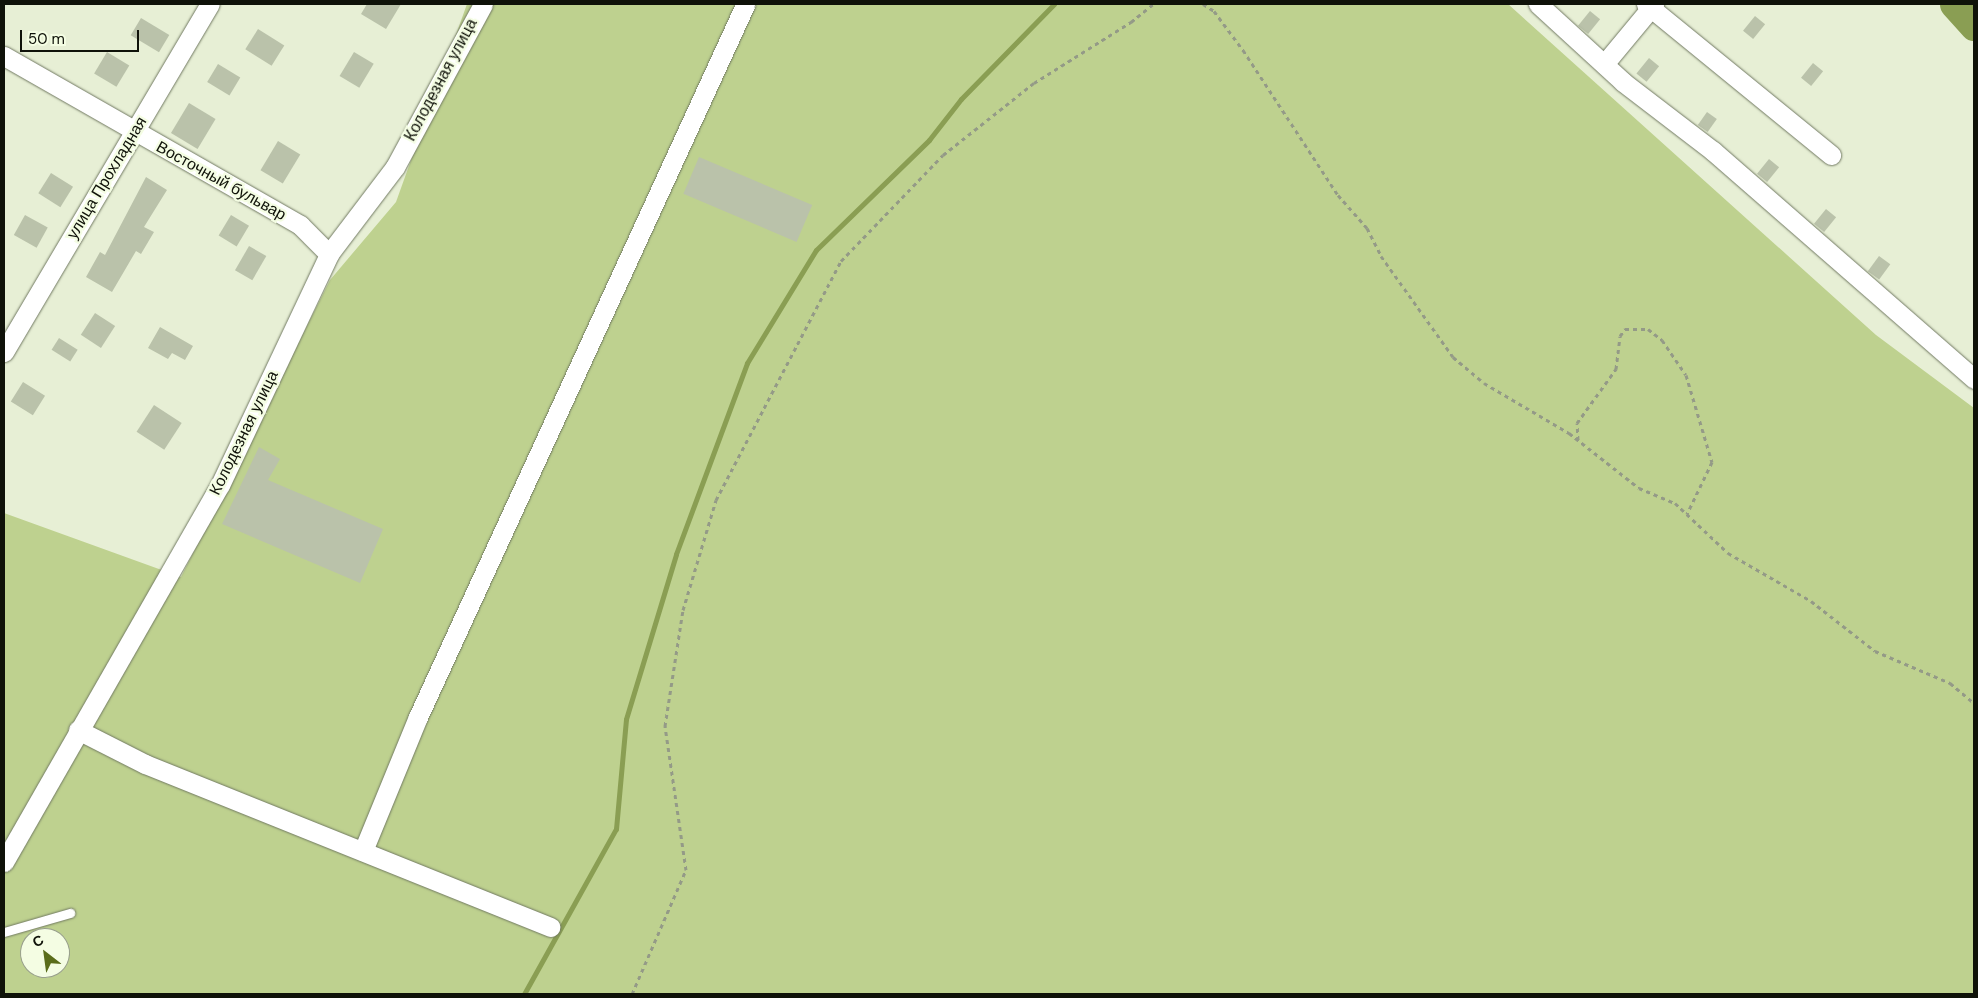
<!DOCTYPE html>
<meta charset="utf-8">
<style>
body{margin:0}
#map{position:relative;width:1978px;height:998px;overflow:hidden;background:#e7efd5;font-family:"DM Sans",sans-serif}
div>[style]{position:absolute}
.green>*{inset:0;background:#bed18f}
.stream>*{height:5px;margin:-2.5px;padding:0 2.5px;transform-origin:2.5px;border-radius:2.5px;background:#8a9e53}
.river>*{height:29px;margin:-14.5px;padding:0 14.5px;transform-origin:14.5px;border-radius:14.5px;background:#8a9e53}
.building>*{inset:0;background:#bac2aa;transform-origin:0 0}
.path>*{height:3px;margin-top:-1.5px;transform-origin:0;background:repeating-linear-gradient(90deg,#949a87 0 4px,transparent 0 8px)}
.roads{filter:drop-shadow(0 0 1px #717962) drop-shadow(0 0 1px #717962)}
.lane>*{height:9px;margin:-4.5px;padding:0 4.5px;transform-origin:4.5px;border-radius:4.5px;background:#fff}
.street>*{height:19px;margin:-9.5px;padding:0 9.5px;transform-origin:9.5px;border-radius:9.5px;background:#fff}
span{translate:-50% -50%;white-space:nowrap;text-align:center;line-height:1.15;-webkit-text-stroke:4.5px #f4fde3;paint-order:stroke}
.street-label{font-size:16px;color:#0f1209}
.frame{position:absolute;inset:0;border:5px solid #0f1209;pointer-events:none}
.north{position:absolute;left:20px;top:928px;width:50px;height:50px;box-sizing:border-box;background:#f4fde3;border:1px solid #989f8c;border-radius:50%;rotate:330deg;font-size:14px;font-weight:700;line-height:20px;text-align:center;color:#0f1209}
.north::after{content:'';display:block;margin:auto;width:18px;height:22px;background:#5a6d1a;clip-path:polygon(50% 0,100% 100%,50% 72%,0 100%)}
.scale{position:absolute;left:20px;top:30px;width:119px;height:22px;box-sizing:border-box;border:2px solid #0f1209;border-top:0;padding-left:6px;font-size:15px;line-height:18px;white-space:nowrap;color:#0f1209;-webkit-text-stroke:4px #f4fde3;paint-order:stroke}
</style>
<div id="map">
<div class="green">
<div style="clip-path:polygon(evenodd,467px 4px,1508px 4px,1876px 335px,1974px 408px,1974px 994px,4px 994px,4px 513px,181px 577px,330px 280px,396px 202px,467px 4px,30px 938px,60px 938px,60px 968px,30px 968px,30px 938px)"></div>
</div>
<div class="stream">
<div style="left:524px;top:994px;width:189px;rotate:-60.9deg"></div>
<div style="left:616px;top:829px;width:110px;rotate:-84.8deg"></div>
<div style="left:626px;top:719px;width:172px;rotate:-73.1deg"></div>
<div style="left:676px;top:554px;width:204px;rotate:-69.6deg"></div>
<div style="left:747px;top:363px;width:132px;rotate:-58.6deg"></div>
<div style="left:816px;top:250px;width:158px;rotate:-44.2deg"></div>
<div style="left:929px;top:140px;width:52px;rotate:-52deg"></div>
<div style="left:961px;top:99px;width:133px;rotate:-45.6deg"></div>
</div>
<div class="river">
<div style="left:1954px;top:4px;width:30px;rotate:48deg"></div>
</div>
<div class="building">
<div style="clip-path:polygon(367px 4px,401px 4px,386px 29px,361px 14px)"></div>
<div style="left:1590px;top:11px;width:13px;height:19px;rotate:39deg"></div>
<div style="left:1755px;top:16px;width:13px;height:19px;rotate:39deg"></div>
<div style="left:141px;top:18px;width:33px;height:20px;rotate:31deg"></div>
<div style="left:258px;top:29px;width:31px;height:24px;rotate:32deg"></div>
<div style="left:107px;top:52px;width:26px;height:25px;rotate:31deg"></div>
<div style="left:354px;top:52px;width:23px;height:28px;rotate:31deg"></div>
<div style="left:1649px;top:58px;width:13px;height:20px;rotate:39deg"></div>
<div style="left:1813px;top:63px;width:13px;height:19px;rotate:39deg"></div>
<div style="left:218px;top:64px;width:26px;height:21px;rotate:31deg"></div>
<div style="left:189px;top:103px;width:31px;height:35px;rotate:31deg"></div>
<div style="left:1707px;top:112px;width:12px;height:16px;rotate:35deg"></div>
<div style="left:278px;top:141px;width:26px;height:34px;rotate:31deg"></div>
<div style="left:699px;top:157px;width:123px;height:40px;rotate:23deg"></div>
<div style="left:1769px;top:159px;width:13px;height:19px;rotate:39deg"></div>
<div style="left:51px;top:173px;width:26px;height:24px;rotate:32deg"></div>
<div style="clip-path:polygon(146px 177px,167px 190px,144px 227px,154px 232px,141px 254px,136px 251px,112px 292px,86px 277px,100px 252px,105px 255px)"></div>
<div style="left:1826px;top:209px;width:13px;height:19px;rotate:39deg"></div>
<div style="left:25px;top:215px;width:26px;height:23px;rotate:29deg"></div>
<div style="left:231px;top:215px;width:21px;height:24px;rotate:31deg"></div>
<div style="left:249px;top:246px;width:20px;height:28px;rotate:30deg"></div>
<div style="left:1879px;top:256px;width:14px;height:19px;rotate:36deg"></div>
<div style="left:95px;top:313px;width:24px;height:26px;rotate:33deg"></div>
<div style="clip-path:polygon(160px 327px,193px 346px,185px 360px,172px 353px,168px 359px,148px 348px)"></div>
<div style="left:59px;top:338px;width:22px;height:14px;rotate:32deg"></div>
<div style="left:23px;top:382px;width:26px;height:23px;rotate:32deg"></div>
<div style="left:154px;top:405px;width:33px;height:32px;rotate:33deg"></div>
<div style="clip-path:polygon(259px 447px,280px 459px,268px 480px,383px 529px,360px 583px,222px 524px)"></div>
</div>
<div class="path">
<div style="left:1203px;top:4px;width:13px;rotate:32deg"></div>
<div style="left:1214px;top:11px;width:49px;rotate:53.4deg"></div>
<div style="left:1243px;top:50px;width:173px;rotate:56.8deg"></div>
<div style="left:1338px;top:195px;width:44px;rotate:48.7deg"></div>
<div style="left:1367px;top:228px;width:31px;rotate:63deg"></div>
<div style="left:1381px;top:256px;width:124px;rotate:54.5deg"></div>
<div style="left:1453px;top:357px;width:40px;rotate:40deg"></div>
<div style="left:1484px;top:383px;width:99px;rotate:30.5deg"></div>
<div style="left:1569px;top:433px;width:89px;rotate:38.2deg"></div>
<div style="left:1639px;top:488px;width:39px;rotate:23deg"></div>
<div style="left:1675px;top:503px;width:73px;rotate:43.3deg"></div>
<div style="left:1728px;top:553px;width:96px;rotate:30deg"></div>
<div style="left:1811px;top:601px;width:81px;rotate:38deg"></div>
<div style="left:1875px;top:651px;width:82px;rotate:23.1deg"></div>
<div style="left:1950px;top:683px;width:31px;rotate:40deg"></div>
<div style="left:1578px;top:440px;width:17px;rotate:-93deg"></div>
<div style="left:1577px;top:423px;width:67px;rotate:-54.2deg"></div>
<div style="left:1616px;top:369px;width:33px;rotate:-83deg"></div>
<div style="left:1620px;top:336px;width:9px;rotate:-54deg"></div>
<div style="left:1625px;top:329px;width:23px"></div>
<div style="left:1648px;top:329px;width:18px;rotate:38deg"></div>
<div style="left:1662px;top:340px;width:42px;rotate:55.6deg"></div>
<div style="left:1686px;top:375px;width:91px;rotate:73.4deg"></div>
<div style="left:1712px;top:462px;width:58px;rotate:115.7deg"></div>
<div style="left:632px;top:994px;width:135px;rotate:-66.5deg"></div>
<div style="left:686px;top:870px;width:146px;rotate:-98.3deg"></div>
<div style="left:665px;top:726px;width:117px;rotate:-81.2deg"></div>
<div style="left:683px;top:610px;width:115px;rotate:-73.3deg"></div>
<div style="left:716px;top:500px;width:270px;rotate:-62.4deg"></div>
<div style="left:841px;top:261px;width:147px;rotate:-46.1deg"></div>
<div style="left:943px;top:155px;width:116px;rotate:-38.4deg"></div>
<div style="left:1034px;top:83px;width:115px;rotate:-32.2deg"></div>
<div style="left:1131px;top:22px;width:28px;rotate:-39deg"></div>
</div>
<div class="roads">
<div class="lane">
<div style="left:4px;top:932px;width:69px;rotate:-16.1deg"></div>
</div>
<div class="street">
<div style="left:1538px;top:4px;width:115px;rotate:42.5deg"></div>
<div style="left:1623px;top:82px;width:113px;rotate:37.5deg"></div>
<div style="left:1713px;top:151px;width:347px;rotate:41.1deg"></div>
<div style="left:1646px;top:4px;width:239px;rotate:39.2deg"></div>
<div style="left:4px;top:56px;width:341px;rotate:29.7deg"></div>
<div style="left:300px;top:225px;width:41px;rotate:45deg"></div>
<div style="left:1605px;top:63px;width:77px;rotate:-50.3deg"></div>
<div style="left:4px;top:352px;width:404px;rotate:-59.4deg"></div>
<div style="left:78px;top:730px;width:75px;rotate:26.9deg"></div>
<div style="left:145px;top:764px;width:437px;rotate:21.9deg"></div>
<div style="left:363px;top:851px;width:145px;rotate:-67.7deg"></div>
<div style="left:418px;top:717px;width:784px;rotate:-65.33deg"></div>
<div style="left:4px;top:862px;width:434px;rotate:-60.2deg"></div>
<div style="left:220px;top:485px;width:255px;rotate:-64.7deg"></div>
<div style="left:329px;top:254px;width:109px;rotate:-52.8deg"></div>
<div style="left:395px;top:167px;width:185px;rotate:-61.6deg"></div>
</div>
</div>
<div class="street-label">
<span style="left:441px;top:80px;rotate:-62deg">Колодезная улица</span>
<span style="left:107px;top:178px;rotate:-59deg">улица Прохладная</span>
<span style="left:221px;top:181px;rotate:29deg">Восточный бульвар</span>
<span style="left:244px;top:433px;rotate:-64deg">Колодезная улица</span>
</div>
<div class="frame"></div>
<div class="north">С</div>
<div class="scale">50 m</div>
</div>
